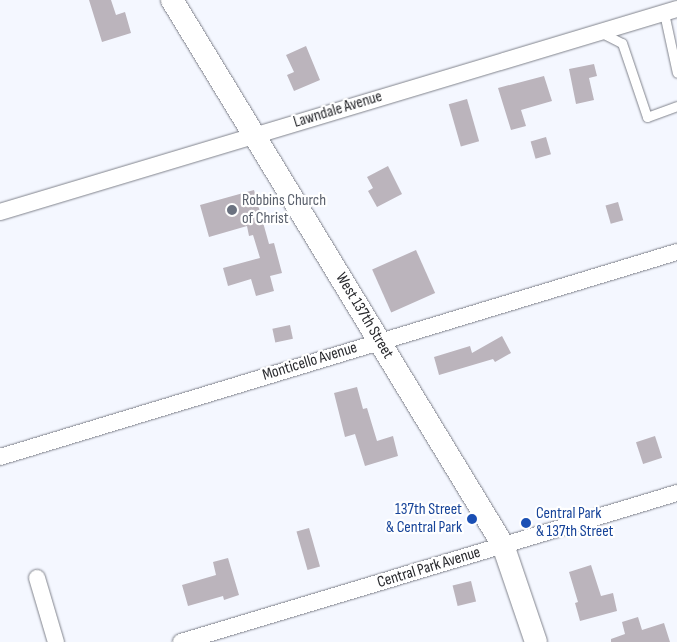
<!DOCTYPE html>
<style>
body{margin:0}
#map{position:relative;width:677px;height:642px;overflow:hidden;background:#f4f7ff;font-family:"Sofia Sans Condensed",sans-serif}
div>[style]{position:absolute}
.building>*{inset:0;background:#bbb4bc;transform-origin:0 0}
.roads{filter:drop-shadow(0 0 1px #80838c) drop-shadow(0 0 1px #80838c)}
.lane>*{height:9px;margin:-4.5px;padding:0 4.5px;transform-origin:4.5px;border-radius:4.5px;background:#fff}
.street>*{height:16px;margin:-8px;padding:0 8px;transform-origin:8px;border-radius:8px;background:#fff}
.secondary>*{height:22px;margin:-11px;padding:0 11px;transform-origin:11px;border-radius:11px;background:#fff}
.dots>*{width:14px;height:14px;translate:-50% -50%;box-sizing:border-box;border:2px solid #fff;border-radius:50%}
span{translate:-50% -50%;white-space:nowrap;text-align:center;line-height:1.15;-webkit-text-stroke:4.5px #fff;paint-order:stroke}
.street-label{font-size:16px;color:#28292d}
.worship-label{font-size:16px;color:#5b616d}
.left{translate:0 -50%;text-align:left}
.transit-label{font-size:16px;color:#164399}
.right{translate:-100% -50%;text-align:right}
</style>
<div id="map">
<div class="building">
<div style="clip-path:polygon(89px 0,111px 0,116px 15px,125px 12px,131px 33px,102px 42px)"></div>
<div style="clip-path:polygon(306px 46px,320px 80px,294px 91px,287px 75px,294px 72px,286px 55px)"></div>
<div style="clip-path:polygon(594px 64px,597px 76px,589px 78px,594px 100px,576px 104px,569px 69px)"></div>
<div style="clip-path:polygon(544px 76px,552px 101px,521px 110px,526px 126px,511px 130px,498px 88px)"></div>
<div style="left:467px;top:99px;width:44px;height:19px;rotate:74deg"></div>
<div style="left:546px;top:137px;width:18px;height:16px;rotate:74deg"></div>
<div style="clip-path:polygon(388px 166px,402px 194px,377px 207px,368px 191px,373px 188px,367px 177px)"></div>
<div style="clip-path:polygon(254px 190px,269px 244px,274px 243px,282px 273px,270px 276px,274px 291px,256px 296px,251px 279px,228px 286px,223px 268px,260px 258px,253px 235px,249px 236px,247px 226px,209px 237px,200px 205px)"></div>
<div style="left:618px;top:202px;width:19px;height:13px;rotate:74deg"></div>
<div style="left:416px;top:250px;width:47px;height:48px;rotate:66deg"></div>
<div style="left:290px;top:325px;width:14px;height:18px;rotate:78deg"></div>
<div style="clip-path:polygon(502px 336px,511px 353px,495px 362px,493px 359px,439px 375px,434px 357px,470px 346px,472px 353px)"></div>
<div style="clip-path:polygon(357px 387px,363px 409px,367px 408px,377px 441px,393px 436px,398px 456px,365px 466px,355px 434px,345px 437px,334px 393px)"></div>
<div style="left:655px;top:436px;width:23px;height:20px;rotate:72deg"></div>
<div style="left:309px;top:528px;width:40px;height:13px;rotate:74deg"></div>
<div style="clip-path:polygon(228px 558px,239px 595px,224px 600px,223px 596px,188px 606px,182px 585px,216px 575px,213px 562px)"></div>
<div style="clip-path:polygon(591px 565px,601px 596px,613px 593px,617px 611px,580px 621px,575px 603px,578px 602px,569px 572px)"></div>
<div style="left:471px;top:581px;width:21px;height:19px;rotate:76deg"></div>
<div style="clip-path:polygon(638px 617px,642px 630px,664px 623px,670px 642px,611px 642px,611px 639px,625px 634px,622px 622px)"></div>
</div>
<div class="roads">
<div class="lane">
<div style="left:664px;top:13px;width:61px;rotate:77.8deg"></div>
<div style="left:602px;top:33px;width:22px;rotate:27deg"></div>
<div style="left:622px;top:43px;width:78px;rotate:71.3deg"></div>
<div style="left:647px;top:117px;width:32px;rotate:-20deg"></div>
</div>
<div class="street">
<div style="left:0;top:212px;width:707px;rotate:-16.69deg"></div>
<div style="left:0;top:457px;width:707px;rotate:-16.85deg"></div>
<div style="left:37px;top:578px;width:67px;rotate:73.5deg"></div>
<div style="left:181px;top:642px;width:518px;rotate:-16.72deg"></div>
</div>
<div class="secondary">
<div style="left:172px;top:0;width:638px;rotate:58.73deg"></div>
<div style="left:503px;top:545px;width:102px;rotate:71.2deg"></div>
</div>
</div>
<div class="dots">
<div style="left:232px;top:210px;background:#6b7280"></div>
<div style="left:472px;top:519px;background:#1a4fb4"></div>
<div style="left:526px;top:523px;background:#1a4fb4"></div>
</div>
<div class="street-label">
<span style="left:338px;top:110px;rotate:-17deg">Lawndale Avenue</span>
<span style="left:364px;top:316px;rotate:59deg">West 137th Street</span>
<span style="left:310px;top:362px;rotate:-17deg">Monticello Avenue</span>
<span style="left:429px;top:568px;rotate:-17deg">Central Park Avenue</span>
</div>
<div class="worship-label">
<span class="left" style="left:242px;top:210px">Robbins Church<br>of Christ</span>
</div>
<div class="transit-label">
<span class="right" style="left:462px;top:519px">137th Street<br>&amp; Central Park</span>
<span class="left" style="left:536px;top:523px">Central Park<br>&amp; 137th Street</span>
</div>
</div>
